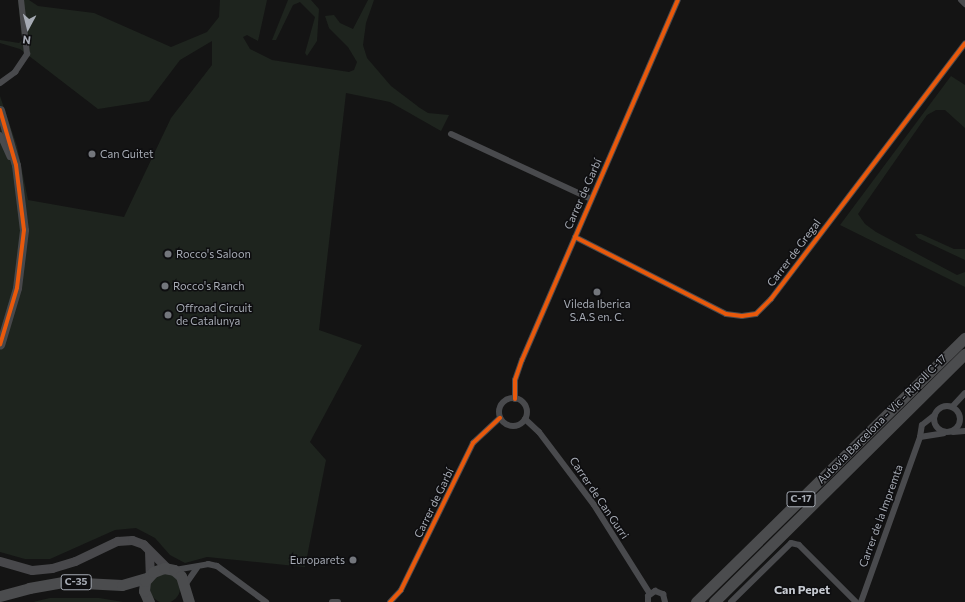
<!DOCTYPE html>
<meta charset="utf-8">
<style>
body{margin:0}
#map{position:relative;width:965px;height:602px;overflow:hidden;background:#141414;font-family:Commissioner,sans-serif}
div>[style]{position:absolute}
.green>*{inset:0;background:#1e241e}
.round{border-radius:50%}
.street>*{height:6px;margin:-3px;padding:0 3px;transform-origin:3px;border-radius:3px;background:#494a4d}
.street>.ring{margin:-3px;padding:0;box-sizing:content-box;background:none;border:6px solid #494a4d;border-radius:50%}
.secondary>*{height:9px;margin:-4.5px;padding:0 4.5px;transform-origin:4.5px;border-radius:4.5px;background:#48484b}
.highway>*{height:11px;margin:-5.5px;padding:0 5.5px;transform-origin:5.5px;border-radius:5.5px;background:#4b4c4e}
.cycleway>*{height:4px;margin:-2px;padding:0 2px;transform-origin:2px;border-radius:2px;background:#e8590c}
.dots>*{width:11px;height:11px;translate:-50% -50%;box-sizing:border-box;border:2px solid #0e0e10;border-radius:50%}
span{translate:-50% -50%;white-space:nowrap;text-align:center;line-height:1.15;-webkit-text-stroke:3px #0e0e10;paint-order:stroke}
.shield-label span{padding:1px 3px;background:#0e0e10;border:1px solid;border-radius:3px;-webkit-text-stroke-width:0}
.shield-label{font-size:10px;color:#a6abb4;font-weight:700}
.poi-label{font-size:11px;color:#a6abb4}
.left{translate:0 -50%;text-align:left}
.right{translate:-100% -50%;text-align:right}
.street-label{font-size:11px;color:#a6abb4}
.neighbourhood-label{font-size:12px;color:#c6cad1;font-weight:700}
.north{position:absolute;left:8px;top:8px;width:40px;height:40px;-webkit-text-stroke:3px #0e0e10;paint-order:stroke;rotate:187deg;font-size:11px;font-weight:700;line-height:16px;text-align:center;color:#a6abb4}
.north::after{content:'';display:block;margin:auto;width:14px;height:18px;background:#a6abb4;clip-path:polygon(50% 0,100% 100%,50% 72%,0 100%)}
</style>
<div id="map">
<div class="green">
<div style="clip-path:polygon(18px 0,29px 0,38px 6px,94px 13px,171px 47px,207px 32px,219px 17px,220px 0,267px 0,258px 41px,247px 35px,243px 37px,250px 49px,272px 60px,349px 72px,354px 70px,357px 62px,348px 47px,329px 28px,325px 16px,334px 15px,340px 23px,353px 29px,368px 0,374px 0,366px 23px,363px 45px,367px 58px,391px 86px,420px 108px,428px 113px,449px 115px,441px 131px,390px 102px,346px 93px,319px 330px,362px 345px,310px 442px,326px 460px,305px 567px,207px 557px,185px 563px,170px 555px,155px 538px,136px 528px,115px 530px,50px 559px,25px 559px,0 552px,0 96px,17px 146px,28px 200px,124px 217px,171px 118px,212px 65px,212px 41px,180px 60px,149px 101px,98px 109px,20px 49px,0 43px,0 40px,19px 43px,22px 40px)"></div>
<div style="clip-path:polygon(288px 0,311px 0,319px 9px,317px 41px,307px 56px,305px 53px,315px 17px,300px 2px,293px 5px,276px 40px,272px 40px)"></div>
<div style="clip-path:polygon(951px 76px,965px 85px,965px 128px,945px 110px,936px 110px,927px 115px,858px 214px,865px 224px,876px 232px,957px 275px,965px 272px,965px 287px,840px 225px)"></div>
<div style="clip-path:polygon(915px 234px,921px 234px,954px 249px,965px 249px,965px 260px,918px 238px)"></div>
<div class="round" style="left:150px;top:573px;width:30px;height:30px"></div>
<div style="clip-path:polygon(50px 598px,99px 598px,123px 602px,33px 602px)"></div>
</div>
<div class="street">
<div style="left:961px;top:0;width:6px;rotate:45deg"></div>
<div style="left:0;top:83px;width:19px;rotate:-36deg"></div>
<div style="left:15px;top:72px;width:22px;rotate:-56deg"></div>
<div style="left:27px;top:54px;width:54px;rotate:-96.3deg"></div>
<div style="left:451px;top:134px;width:154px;rotate:24.9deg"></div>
<div style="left:0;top:135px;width:24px;rotate:66deg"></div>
<div style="left:575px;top:237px;width:169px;rotate:27deg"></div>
<div style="left:726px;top:314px;width:16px;rotate:7deg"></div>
<div style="left:742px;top:316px;width:14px;rotate:-8deg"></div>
<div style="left:756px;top:314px;width:21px;rotate:-45deg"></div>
<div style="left:771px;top:299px;width:321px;rotate:-52.8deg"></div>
<div class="ring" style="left:499px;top:398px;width:22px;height:22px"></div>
<div style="left:515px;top:399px;width:19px;rotate:-90deg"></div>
<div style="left:515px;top:380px;width:21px;rotate:-71deg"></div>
<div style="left:522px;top:360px;width:392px;rotate:-66.6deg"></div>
<div class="ring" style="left:934px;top:406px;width:20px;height:20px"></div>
<div style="left:952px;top:407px;width:19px;rotate:-47deg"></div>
<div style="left:525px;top:419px;width:19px;rotate:43deg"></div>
<div style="left:539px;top:432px;width:91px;rotate:53deg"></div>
<div style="left:594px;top:505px;width:105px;rotate:57.8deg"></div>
<div style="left:953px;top:432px;width:12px;rotate:-5deg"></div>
<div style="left:920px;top:437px;width:24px;rotate:-9deg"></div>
<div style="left:175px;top:570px;width:34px;rotate:-10deg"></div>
<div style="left:208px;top:564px;width:9px;rotate:13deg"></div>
<div style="left:217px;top:566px;width:61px;rotate:36.3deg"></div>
<div style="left:185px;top:585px;width:21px;rotate:-55deg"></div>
<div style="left:332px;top:602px;width:6px"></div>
<div style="left:390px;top:602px;width:16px;rotate:-47deg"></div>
<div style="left:401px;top:590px;width:164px;rotate:-63.9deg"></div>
<div style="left:473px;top:443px;width:37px;rotate:-43deg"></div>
<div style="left:648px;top:602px;width:6px;rotate:-90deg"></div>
<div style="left:648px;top:596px;width:9px;rotate:-36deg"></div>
<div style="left:655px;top:591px;width:9px;rotate:21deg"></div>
<div style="left:663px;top:594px;width:8px;rotate:76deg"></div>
<div style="left:731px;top:602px;width:84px;rotate:-44.5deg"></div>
<div style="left:791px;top:543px;width:8px;rotate:14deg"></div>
<div style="left:799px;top:545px;width:81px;rotate:45deg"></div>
<div style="left:861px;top:602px;width:175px;rotate:-70.3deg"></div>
<div style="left:920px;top:437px;width:12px;rotate:-81deg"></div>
<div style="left:922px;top:425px;width:16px;rotate:-38deg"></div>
</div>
<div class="secondary">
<div style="left:0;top:110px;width:57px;rotate:73.8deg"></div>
<div style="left:16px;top:165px;width:65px;rotate:83deg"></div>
<div style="left:24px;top:230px;width:58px;rotate:96.9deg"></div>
<div style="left:17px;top:288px;width:59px;rotate:106.6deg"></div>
<div style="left:149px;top:551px;width:23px;rotate:88deg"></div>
<div style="left:0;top:561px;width:33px;rotate:16deg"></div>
<div style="left:32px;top:570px;width:20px;rotate:-6deg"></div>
<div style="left:52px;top:568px;width:24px;rotate:-17deg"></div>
<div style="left:75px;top:561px;width:47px;rotate:-25.5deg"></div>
<div style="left:117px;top:541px;width:15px;rotate:-4deg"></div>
<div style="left:132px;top:540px;width:12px;rotate:20deg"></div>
<div style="left:143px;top:544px;width:35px;rotate:45deg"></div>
</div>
<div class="highway">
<div style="left:0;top:596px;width:30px;rotate:-15deg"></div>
<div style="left:29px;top:588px;width:36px;rotate:-10deg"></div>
<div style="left:64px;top:582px;width:58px;rotate:3deg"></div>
<div style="left:122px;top:585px;width:26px;rotate:-16deg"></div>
<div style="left:149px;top:602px;width:12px;rotate:-114deg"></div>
<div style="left:144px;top:591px;width:10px;rotate:-84deg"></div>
<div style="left:145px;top:581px;width:12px;rotate:-48deg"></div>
<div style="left:153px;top:572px;width:12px;rotate:-20deg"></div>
<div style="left:164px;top:568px;width:10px;rotate:11deg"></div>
<div style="left:174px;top:570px;width:9px;rotate:41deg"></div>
<div style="left:181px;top:576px;width:27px;rotate:73deg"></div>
<div style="left:696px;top:602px;width:377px;rotate:-44.5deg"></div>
<div style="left:714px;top:602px;width:353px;rotate:-44.7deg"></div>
</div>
<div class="cycleway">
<div style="left:0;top:110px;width:57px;rotate:73.8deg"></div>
<div style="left:16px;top:165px;width:65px;rotate:83deg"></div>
<div style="left:24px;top:230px;width:58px;rotate:96.9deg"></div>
<div style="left:17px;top:288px;width:59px;rotate:106.6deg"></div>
<div style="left:575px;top:237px;width:169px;rotate:27deg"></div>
<div style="left:726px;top:314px;width:16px;rotate:7deg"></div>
<div style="left:742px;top:316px;width:14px;rotate:-8deg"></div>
<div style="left:756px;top:314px;width:21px;rotate:-45deg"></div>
<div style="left:771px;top:299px;width:321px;rotate:-52.8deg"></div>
<div style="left:515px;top:399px;width:19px;rotate:-90deg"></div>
<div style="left:515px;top:380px;width:21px;rotate:-71deg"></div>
<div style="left:522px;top:360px;width:392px;rotate:-66.6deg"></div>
<div style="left:390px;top:602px;width:16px;rotate:-47deg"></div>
<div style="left:401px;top:590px;width:164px;rotate:-63.9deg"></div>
<div style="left:473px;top:443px;width:37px;rotate:-43deg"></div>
</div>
<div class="dots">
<div style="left:92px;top:154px;background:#73767c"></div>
<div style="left:168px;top:254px;background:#73767c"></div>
<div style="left:165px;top:286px;background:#73767c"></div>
<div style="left:597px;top:292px;background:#73767c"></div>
<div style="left:168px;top:315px;background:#73767c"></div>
<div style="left:353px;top:560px;background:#73767c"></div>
</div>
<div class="shield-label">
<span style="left:801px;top:499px">C-17</span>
<span style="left:76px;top:582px">C-35</span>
</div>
<div class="poi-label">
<span class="left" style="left:100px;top:154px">Can Guitet</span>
<span class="left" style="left:176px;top:254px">Rocco's Saloon</span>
<span class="left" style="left:173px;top:286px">Rocco's Ranch</span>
<span style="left:597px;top:311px">Vileda Iberica<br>S.A.S en. C.</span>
<span class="left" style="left:176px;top:315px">Offroad Circuit<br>de Catalunya</span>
<span class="right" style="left:345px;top:560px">Europarets</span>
</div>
<div class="street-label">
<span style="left:583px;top:194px;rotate:-66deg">Carrer de Garbí</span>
<span style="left:794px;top:253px;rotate:-53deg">Carrer de Gregal</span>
<span style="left:882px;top:419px;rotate:-45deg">Autovia Barcelona - Vic - Ripoll C-17</span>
<span style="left:599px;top:498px;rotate:56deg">Carrer de Can Gurri</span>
<span style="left:434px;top:503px;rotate:-64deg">Carrer de Garbí</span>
<span style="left:881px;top:516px;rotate:-70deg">Carrer de la Impremta</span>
</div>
<div class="neighbourhood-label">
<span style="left:802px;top:590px">Can Pepet</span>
</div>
<div class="north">N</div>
</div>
